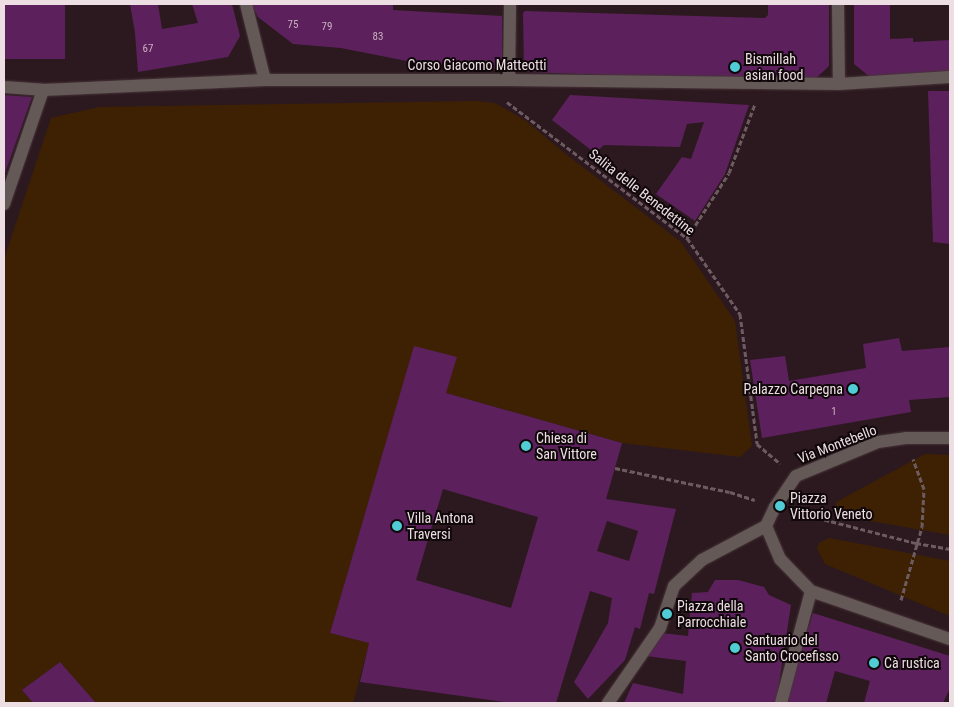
<!DOCTYPE html>
<meta charset="utf-8">
<style>
body{margin:0}
#map{position:relative;width:954px;height:707px;overflow:hidden;background:#2c191f;font-family:"Roboto Condensed",sans-serif}
div>[style]{position:absolute}
.green>*{inset:0;background:#3e2103}
.building>*{inset:0;background:#5c215c;transform-origin:0 0}
.path>*{height:3px;margin-top:-1.5px;transform-origin:0;background:repeating-linear-gradient(90deg,#6d5b61 0 5px,transparent 0 7.5px)}
.roads{filter:drop-shadow(0 0 1px #47353a) drop-shadow(0 0 1px #47353a)}
.street>*{height:12px;margin:-6px;padding:0 6px;transform-origin:6px;border-radius:6px;background:#645957}
.dots>*{width:14px;height:14px;translate:-50% -50%;box-sizing:border-box;border:2px solid #0f0709;border-radius:50%}
span{translate:-50% -50%;white-space:nowrap;text-align:center;line-height:1.15;-webkit-text-stroke:4px #0f0709;paint-order:stroke}
.number-label{font-size:11px;color:#c8afc0}
.number-label span{-webkit-text-stroke-width:0}
.poi-label{font-size:14px;color:#ecdee2}
.left{translate:0 -50%;text-align:left}
.right{translate:-100% -50%;text-align:right}
.street-label{font-size:14px;color:#ecdee2}
.frame{position:absolute;inset:0;border:5px solid #ecdee2;pointer-events:none}
</style>
<div id="map">
<div class="green">
<div style="clip-path:polygon(476px 101px,495px 103px,526px 121px,567px 155px,681px 242px,735px 321px,752px 446px,740px 457px,622px 443px,446px 393px,457px 357px,414px 347px,330px 633px,369px 643px,353px 703px,96px 703px,60px 662px,22px 690px,33px 703px,4px 703px,4px 259px,51px 118px,99px 107px)"></div>
<div style="clip-path:polygon(925px 454px,950px 455px,950px 535px,842px 516px,835px 510px,836px 502px)"></div>
<div style="clip-path:polygon(829px 538px,950px 561px,950px 616px,825px 564px,817px 549px,819px 543px)"></div>
</div>
<div class="building">
<div style="left:4px;top:4px;width:61px;height:55px"></div>
<div style="clip-path:polygon(130px 4px,158px 4px,162px 29px,198px 23px,192px 4px,232px 4px,240px 36px,228px 57px,138px 72px,135px 33px)"></div>
<div style="clip-path:polygon(251px 4px,393px 4px,393px 10px,502px 16px,502px 69px,417px 63px,341px 48px,293px 44px,258px 17px)"></div>
<div style="clip-path:polygon(768px 4px,829px 4px,829px 66px,813px 81px,663px 77px,526px 72px,524px 70px,523px 13px,525px 11px,765px 18px,768px 15px)"></div>
<div style="clip-path:polygon(854px 4px,890px 4px,890px 39px,913px 38px,913px 42px,950px 40px,950px 72px,870px 77px,854px 64px)"></div>
<div style="clip-path:polygon(928px 91px,950px 91px,950px 244px,933px 242px)"></div>
<div style="clip-path:polygon(4px 95px,32px 97px,4px 176px)"></div>
<div style="clip-path:polygon(570px 95px,749px 105px,725px 174px,695px 221px,656px 194px,682px 157px,691px 159px,704px 122px,687px 124px,680px 147px,604px 145px,595px 153px,552px 120px)"></div>
<div style="clip-path:polygon(899px 338px,902px 351px,950px 347px,950px 397px,909px 400px,911px 412px,762px 438px,750px 360px,785px 356px,789px 381px,866px 368px,863px 344px)"></div>
<div style="clip-path:polygon(evenodd,414px 346px,457px 357px,446px 393px,622px 443px,606px 499px,676px 509px,654px 594px,649px 593px,640px 629px,635px 627px,625px 660px,588px 699px,574px 682px,608px 623px,612px 598px,590px 591px,556px 703px,511px 703px,360px 682px,369px 643px,330px 633px,414px 346px,443px 489px,538px 517px,511px 608px,416px 580px,443px 489px,414px 346px,607px 521px,638px 531px,629px 561px,597px 551px,607px 521px)"></div>
<div style="clip-path:polygon(715px 580px,738px 580px,764px 587px,769px 595px,791px 605px,776px 703px,624px 703px,633px 683px,683px 694px,686px 661px,646px 656px,661px 633px,688px 636px,692px 593px,708px 592px)"></div>
<div style="clip-path:polygon(813px 613px,950px 656px,950px 688px,943px 703px,864px 703px,870px 681px,835px 671px,826px 703px,785px 703px)"></div>
<div style="clip-path:polygon(60px 662px,96px 703px,33px 703px,22px 690px)"></div>
</div>
<div class="path">
<div style="left:507px;top:102px;width:226px;rotate:37.1deg"></div>
<div style="left:687px;top:238px;width:93px;rotate:55.1deg"></div>
<div style="left:740px;top:314px;width:131px;rotate:82.5deg"></div>
<div style="left:757px;top:444px;width:30px;rotate:40deg"></div>
<div style="left:687px;top:238px;width:77px;rotate:-57.1deg"></div>
<div style="left:729px;top:173px;width:74px;rotate:-69.4deg"></div>
<div style="left:615px;top:468px;width:117px;rotate:11.8deg"></div>
<div style="left:730px;top:492px;width:26px;rotate:18deg"></div>
<div style="left:795px;top:512px;width:125px;rotate:14.4deg"></div>
<div style="left:916px;top:543px;width:35px;rotate:10deg"></div>
<div style="left:901px;top:600px;width:76px;rotate:-74deg"></div>
<div style="left:922px;top:527px;width:38px;rotate:-87deg"></div>
<div style="left:924px;top:489px;width:32px;rotate:-110deg"></div>
</div>
<div class="roads">
<div class="street">
<div style="left:246px;top:4px;width:78px;rotate:76deg"></div>
<div style="left:838px;top:4px;width:80px;rotate:89.3deg"></div>
<div style="left:509px;top:80px;width:76px;rotate:-89.2deg"></div>
<div style="left:4px;top:87px;width:39px;rotate:4deg"></div>
<div style="left:43px;top:90px;width:222px;rotate:-2.6deg"></div>
<div style="left:265px;top:80px;width:244px"></div>
<div style="left:509px;top:80px;width:330px;rotate:0.7deg"></div>
<div style="left:839px;top:84px;width:111px;rotate:-3.6deg"></div>
<div style="left:4px;top:204px;width:120px;rotate:-71.1deg"></div>
<div style="left:766px;top:526px;width:36px;rotate:67deg"></div>
<div style="left:780px;top:559px;width:45px;rotate:45.9deg"></div>
<div style="left:811px;top:591px;width:147px;rotate:19.1deg"></div>
<div style="left:766px;top:526px;width:21px;rotate:-65deg"></div>
<div style="left:775px;top:507px;width:37px;rotate:-56deg"></div>
<div style="left:796px;top:476px;width:89px;rotate:-22.5deg"></div>
<div style="left:878px;top:442px;width:28px;rotate:-8deg"></div>
<div style="left:906px;top:438px;width:44px"></div>
<div style="left:608px;top:703px;width:91px;rotate:-55.3deg"></div>
<div style="left:660px;top:628px;width:44px;rotate:-71.6deg"></div>
<div style="left:674px;top:586px;width:38px;rotate:-43deg"></div>
<div style="left:702px;top:560px;width:72px;rotate:-28deg"></div>
<div style="left:781px;top:703px;width:116px;rotate:-75deg"></div>
</div>
</div>
<div class="dots">
<div style="left:735px;top:67px;background:#51ccd5"></div>
<div style="left:853px;top:389px;background:#51ccd5"></div>
<div style="left:526px;top:446px;background:#51ccd5"></div>
<div style="left:780px;top:506px;background:#51ccd5"></div>
<div style="left:397px;top:526px;background:#51ccd5"></div>
<div style="left:667px;top:614px;background:#51ccd5"></div>
<div style="left:735px;top:648px;background:#51ccd5"></div>
<div style="left:874px;top:663px;background:#51ccd5"></div>
</div>
<div class="number-label">
<span style="left:293px;top:25px">75</span>
<span style="left:327px;top:27px">79</span>
<span style="left:378px;top:37px">83</span>
<span style="left:148px;top:49px">67</span>
<span style="left:834px;top:412px">1</span>
</div>
<div class="poi-label">
<span class="left" style="left:745px;top:67px">Bismillah<br>asian food</span>
<span class="right" style="left:843px;top:389px">Palazzo Carpegna</span>
<span class="left" style="left:536px;top:446px">Chiesa di<br>San Vittore</span>
<span class="left" style="left:790px;top:506px">Piazza<br>Vittorio Veneto</span>
<span class="left" style="left:407px;top:526px">Villa Antona<br>Traversi</span>
<span class="left" style="left:677px;top:614px">Piazza della<br>Parrocchiale</span>
<span class="left" style="left:745px;top:648px">Santuario del<br>Santo Crocefisso</span>
<span class="left" style="left:884px;top:663px">Cà rustica</span>
</div>
<div class="street-label">
<span style="left:477px;top:65px">Corso Giacomo Matteotti</span>
<span style="left:642px;top:192px;rotate:38deg">Salita delle Benedettine</span>
<span style="left:837px;top:444px;rotate:-21deg">Via Montebello</span>
</div>
<div class="frame"></div>
</div>
